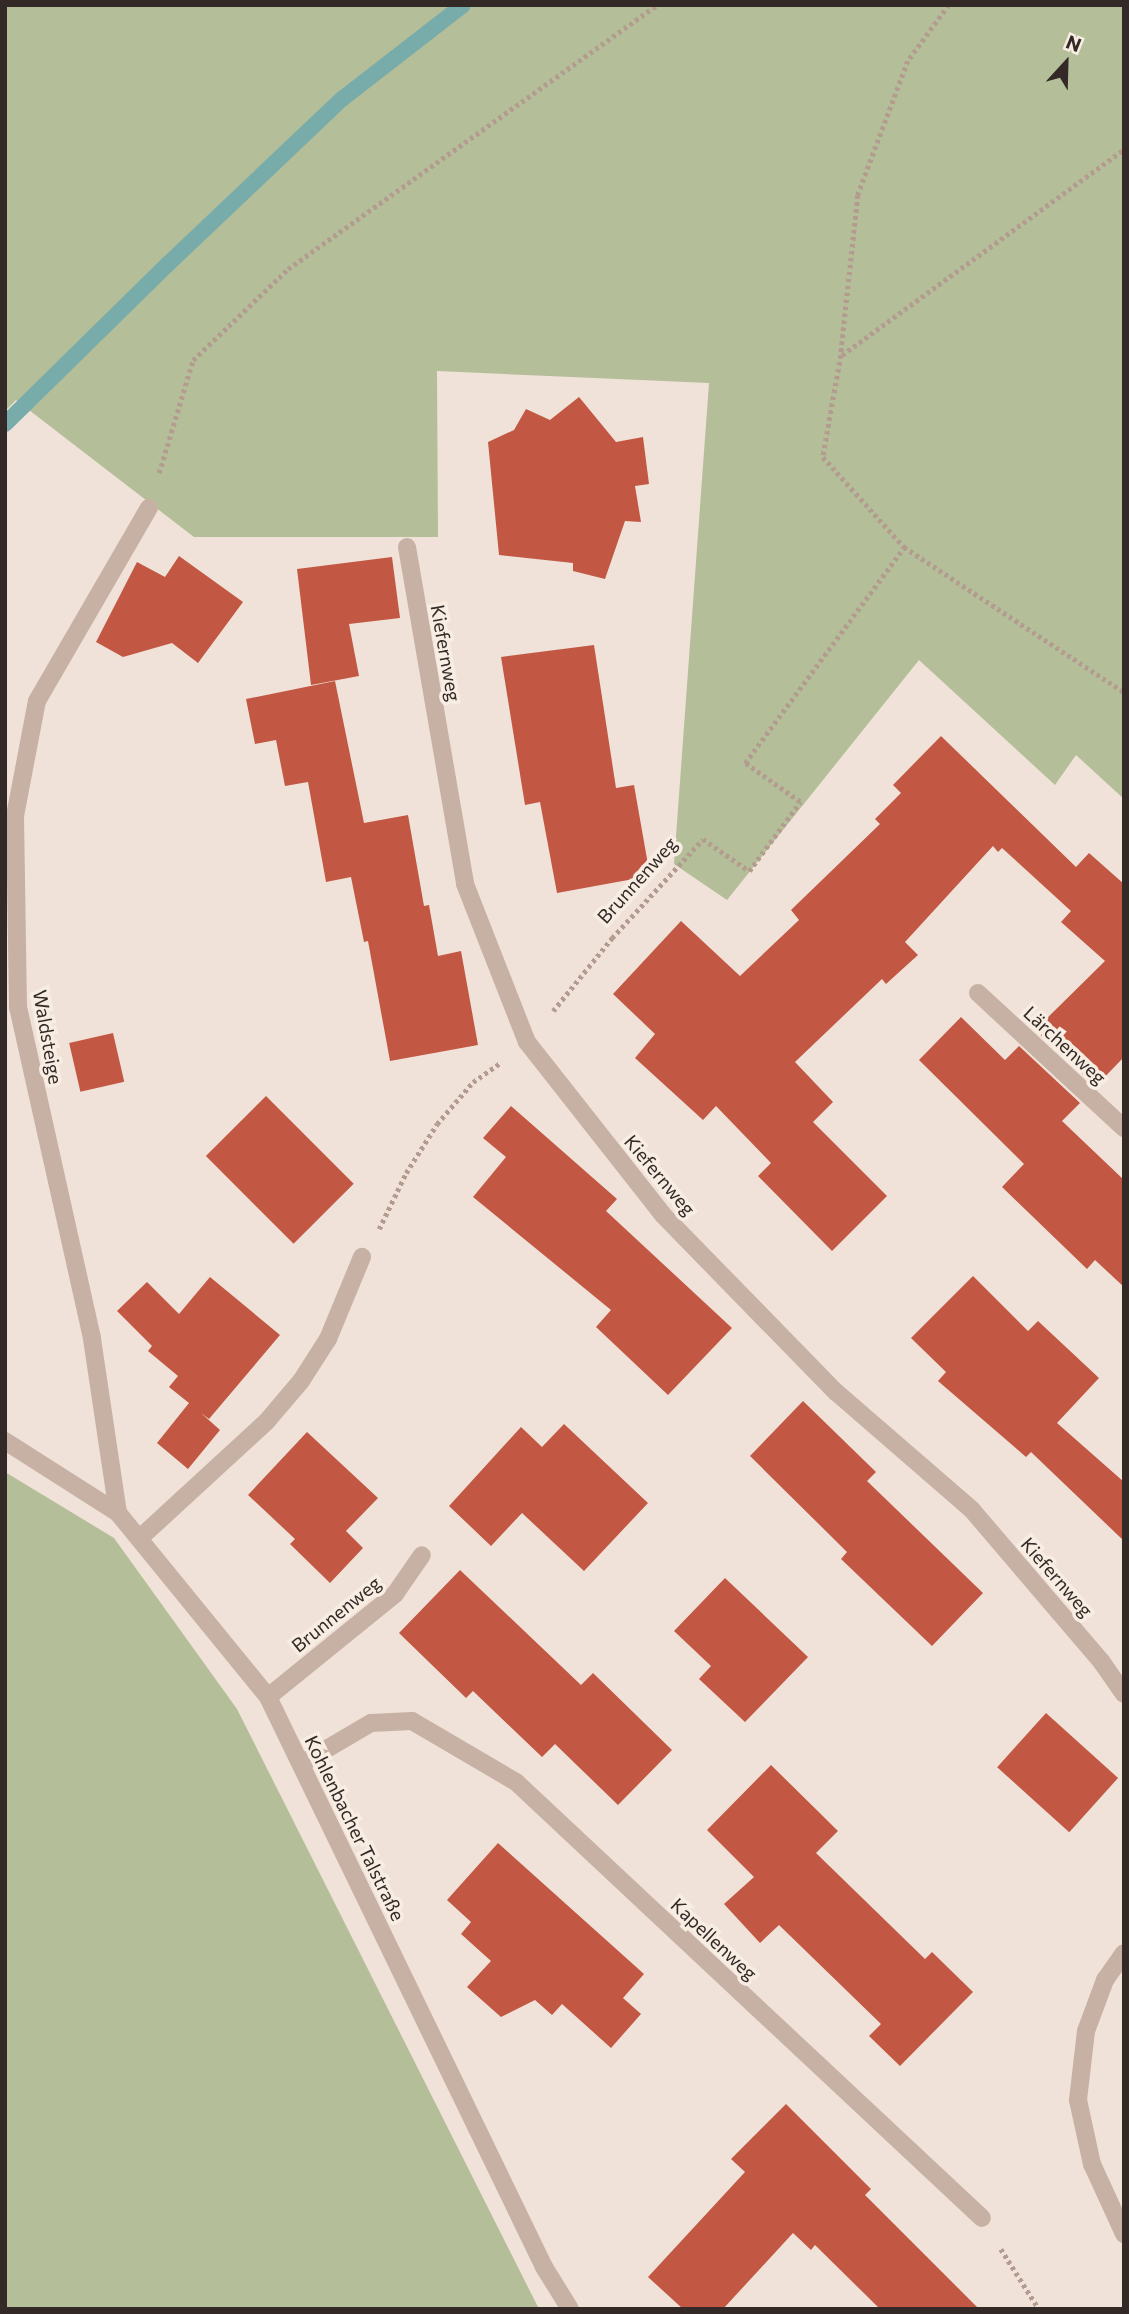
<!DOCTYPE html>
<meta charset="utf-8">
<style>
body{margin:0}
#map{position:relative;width:1129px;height:2314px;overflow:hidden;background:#f0e2d8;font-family:Commissioner,sans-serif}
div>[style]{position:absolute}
.green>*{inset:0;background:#b4be98}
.stream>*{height:16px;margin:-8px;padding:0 8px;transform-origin:8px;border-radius:8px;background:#78acaa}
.building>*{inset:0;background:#c25843;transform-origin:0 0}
.path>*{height:4.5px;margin-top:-2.25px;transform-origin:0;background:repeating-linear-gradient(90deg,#b39b8f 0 3.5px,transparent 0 7px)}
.service>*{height:18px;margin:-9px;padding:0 9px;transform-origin:9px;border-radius:9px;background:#c7b1a4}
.minor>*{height:18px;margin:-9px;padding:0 9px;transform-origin:9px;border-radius:9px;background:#c7b1a4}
span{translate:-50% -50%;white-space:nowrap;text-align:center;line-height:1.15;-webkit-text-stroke:7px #f8ede3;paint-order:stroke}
.street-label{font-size:19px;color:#332926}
.frame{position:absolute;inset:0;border:7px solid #332926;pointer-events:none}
.north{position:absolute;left:1031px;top:28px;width:70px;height:70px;-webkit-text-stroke:5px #f8ede3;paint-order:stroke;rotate:22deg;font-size:19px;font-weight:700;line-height:28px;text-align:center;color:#332926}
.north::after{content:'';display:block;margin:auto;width:24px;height:32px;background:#332926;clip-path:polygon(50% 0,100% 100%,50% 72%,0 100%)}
</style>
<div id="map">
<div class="green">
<div style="clip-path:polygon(5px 5px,1124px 5px,1124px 799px,1076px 755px,1055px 785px,919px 660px,727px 900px,674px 864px,709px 383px,437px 371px,438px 537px,194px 537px,16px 400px,5px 411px)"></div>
<div style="clip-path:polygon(5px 1472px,114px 1538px,237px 1709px,539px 2309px,5px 2309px)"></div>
</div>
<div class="stream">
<div style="left:5px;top:424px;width:228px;rotate:-44.5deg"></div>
<div style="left:168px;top:264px;width:240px;rotate:-43.5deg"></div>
<div style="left:342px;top:99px;width:153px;rotate:-37.8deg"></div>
</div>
<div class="building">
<div style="clip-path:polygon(579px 397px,616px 442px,643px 437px,649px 484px,635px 486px,641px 522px,625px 521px,605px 579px,573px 571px,573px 563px,499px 555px,488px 442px,514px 430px,526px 409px,550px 420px)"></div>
<div style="clip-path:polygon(179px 556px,243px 602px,198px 663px,172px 643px,123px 657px,96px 642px,137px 562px,165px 577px)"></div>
<div style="clip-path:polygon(392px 557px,400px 618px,349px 624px,359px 676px,311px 685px,297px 569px)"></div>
<div style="clip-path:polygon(594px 645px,616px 788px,634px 785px,650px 876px,557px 893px,540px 802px,525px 805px,501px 657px)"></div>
<div style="clip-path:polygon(335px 681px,364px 823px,408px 815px,424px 906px,429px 905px,438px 956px,461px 951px,478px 1045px,390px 1061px,368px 941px,364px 942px,351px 877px,326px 882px,308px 782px,285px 786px,276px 740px,255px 744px,246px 699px)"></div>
<div style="clip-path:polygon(941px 736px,1076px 867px,1089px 853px,1124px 884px,1124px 1057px,1096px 1086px,1035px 1030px,1105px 961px,1061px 922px,1071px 911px,1002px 848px,998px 852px,993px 846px,905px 942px,918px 955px,886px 984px,882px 979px,795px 1062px,833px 1102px,813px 1122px,887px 1196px,832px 1251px,758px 1176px,771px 1163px,716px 1106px,703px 1120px,635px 1058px,655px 1034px,613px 994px,681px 921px,740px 976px,799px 920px,791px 910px,880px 824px,875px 819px,901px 793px,893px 785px)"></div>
<div style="clip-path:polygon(961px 1017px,1005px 1060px,1019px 1046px,1080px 1103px,1062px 1121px,1124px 1180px,1124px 1287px,1095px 1260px,1087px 1269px,1002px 1187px,1024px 1164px,919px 1060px)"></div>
<div style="left:113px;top:1033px;width:50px;height:45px;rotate:77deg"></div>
<div style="left:266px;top:1096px;width:124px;height:85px;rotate:45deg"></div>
<div style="clip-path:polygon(511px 1106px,617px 1199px,606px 1211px,732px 1328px,668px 1395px,596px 1327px,611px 1310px,473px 1197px,506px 1157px,483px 1138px)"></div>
<div style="clip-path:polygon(973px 1276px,1028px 1331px,1038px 1321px,1099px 1378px,1057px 1423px,1124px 1482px,1124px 1541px,1031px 1452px,1026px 1457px,938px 1381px,946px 1372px,911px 1338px)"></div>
<div style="clip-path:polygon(210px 1277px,280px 1335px,209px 1419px,201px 1413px,220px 1430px,188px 1469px,157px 1443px,189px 1403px,169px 1387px,178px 1376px,148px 1351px,152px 1346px,117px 1311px,147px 1282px,179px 1314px)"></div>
<div style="clip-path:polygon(803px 1401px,876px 1472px,867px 1481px,983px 1593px,932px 1646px,841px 1559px,847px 1552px,750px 1456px)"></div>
<div style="clip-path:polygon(564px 1424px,648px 1503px,584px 1571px,522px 1513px,491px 1546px,449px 1506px,521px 1427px,542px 1447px)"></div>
<div style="clip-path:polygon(307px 1432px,378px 1498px,346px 1531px,363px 1548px,330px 1583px,290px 1544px,295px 1539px,248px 1495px)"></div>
<div style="clip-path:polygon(460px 1570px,581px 1685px,593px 1673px,672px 1750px,618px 1805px,555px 1744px,542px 1757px,473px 1691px,466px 1698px,399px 1633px)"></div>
<div style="clip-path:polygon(725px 1578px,808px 1657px,745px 1722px,699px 1679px,711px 1666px,674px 1631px)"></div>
<div style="left:1046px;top:1713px;width:97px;height:73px;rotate:42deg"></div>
<div style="clip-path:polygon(771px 1765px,838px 1831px,816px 1853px,925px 1959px,932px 1952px,973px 1992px,900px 2066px,869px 2036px,881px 2024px,779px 1925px,760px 1943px,724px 1904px,754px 1877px,707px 1830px)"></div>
<div style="clip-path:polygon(498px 1843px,644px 1974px,623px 1998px,641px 2014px,611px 2048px,562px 2004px,552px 2015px,535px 2000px,501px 2017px,467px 1987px,491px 1961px,461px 1934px,471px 1922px,447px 1900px)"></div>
<div style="clip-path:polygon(786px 2104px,871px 2189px,865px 2195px,979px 2309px,880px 2309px,815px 2245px,811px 2250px,793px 2233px,723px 2309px,683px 2309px,648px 2277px,745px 2172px,731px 2159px)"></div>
</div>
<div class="path">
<div style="left:949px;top:5px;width:69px;rotate:126.2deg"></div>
<div style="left:908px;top:61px;width:143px;rotate:110.5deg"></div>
<div style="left:858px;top:195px;width:161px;rotate:96.1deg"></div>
<div style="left:841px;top:355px;width:104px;rotate:100deg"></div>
<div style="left:823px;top:457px;width:121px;rotate:48deg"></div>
<div style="left:904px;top:547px;width:263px;rotate:33.4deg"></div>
<div style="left:842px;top:355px;width:349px;rotate:-36.1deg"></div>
<div style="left:159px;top:473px;width:118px;rotate:-73.3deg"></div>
<div style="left:193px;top:360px;width:132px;rotate:-43.8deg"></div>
<div style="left:288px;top:269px;width:454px;rotate:-35.6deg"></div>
<div style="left:553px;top:1011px;width:94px;rotate:-51.1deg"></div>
<div style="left:612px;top:938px;width:134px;rotate:-47.4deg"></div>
<div style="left:703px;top:839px;width:56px;rotate:34.8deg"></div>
<div style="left:749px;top:871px;width:86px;rotate:-53.5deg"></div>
<div style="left:800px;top:802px;width:67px;rotate:-144.7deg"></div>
<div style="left:745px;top:763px;width:268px;rotate:-53.6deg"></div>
<div style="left:379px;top:1229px;width:62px;rotate:-64.3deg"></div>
<div style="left:406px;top:1173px;width:58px;rotate:-57.7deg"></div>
<div style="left:437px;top:1124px;width:55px;rotate:-49.4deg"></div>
<div style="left:473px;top:1082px;width:33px;rotate:-35deg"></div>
<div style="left:1001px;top:2249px;width:71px;rotate:57.7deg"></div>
</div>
<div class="service">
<div style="left:141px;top:1537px;width:171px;rotate:-42.6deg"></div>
<div style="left:267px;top:1421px;width:52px;rotate:-49.6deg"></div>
<div style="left:301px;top:1381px;width:50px;rotate:-57.3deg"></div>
<div style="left:328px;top:1339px;width:89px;rotate:-67.5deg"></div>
</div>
<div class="minor">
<div style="left:407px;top:547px;width:342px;rotate:80.2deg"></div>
<div style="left:465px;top:884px;width:170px;rotate:68.6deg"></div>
<div style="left:527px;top:1042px;width:220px;rotate:51.8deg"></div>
<div style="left:663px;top:1215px;width:248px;rotate:45.7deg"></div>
<div style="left:836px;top:1392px;width:180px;rotate:40.9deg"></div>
<div style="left:972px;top:1510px;width:199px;rotate:49.5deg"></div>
<div style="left:1101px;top:1661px;width:40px;rotate:55.1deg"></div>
<div style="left:978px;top:993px;width:199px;rotate:42.8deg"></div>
<div style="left:5px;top:1441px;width:134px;rotate:32.5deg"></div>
<div style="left:118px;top:1513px;width:237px;rotate:50.8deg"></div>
<div style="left:268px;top:1697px;width:633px;rotate:64.16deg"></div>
<div style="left:544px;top:2267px;width:49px;rotate:58.2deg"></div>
<div style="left:118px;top:1513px;width:177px;rotate:-98.5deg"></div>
<div style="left:92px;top:1338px;width:339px;rotate:-102.6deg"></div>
<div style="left:18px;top:1007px;width:191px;rotate:-90.9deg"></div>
<div style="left:15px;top:816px;width:117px;rotate:-79.2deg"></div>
<div style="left:37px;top:701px;width:223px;rotate:-59.9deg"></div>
<div style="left:268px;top:1697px;width:164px;rotate:-39deg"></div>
<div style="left:395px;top:1594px;width:47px;rotate:-55.3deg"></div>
<div style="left:301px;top:1764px;width:81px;rotate:-30.4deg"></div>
<div style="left:371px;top:1723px;width:41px;rotate:-2.8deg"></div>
<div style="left:412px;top:1721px;width:121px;rotate:30.4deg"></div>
<div style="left:516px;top:1782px;width:638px;rotate:43.1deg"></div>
<div style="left:1124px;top:1953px;width:33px;rotate:125deg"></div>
<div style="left:1105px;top:1980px;width:54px;rotate:110.4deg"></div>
<div style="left:1086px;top:2031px;width:69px;rotate:96.6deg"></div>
<div style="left:1078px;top:2100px;width:66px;rotate:77.7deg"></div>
<div style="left:1092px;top:2164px;width:77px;rotate:65.4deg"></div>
</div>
<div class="street-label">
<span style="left:446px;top:653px;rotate:80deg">Kiefernweg</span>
<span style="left:637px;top:880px;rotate:-48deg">Brunnenweg</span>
<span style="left:48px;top:1037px;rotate:80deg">Waldsteige</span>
<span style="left:1065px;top:1045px;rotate:43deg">Lärchenweg</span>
<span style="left:660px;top:1175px;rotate:50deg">Kiefernweg</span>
<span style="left:1057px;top:1577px;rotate:49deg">Kiefernweg</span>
<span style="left:336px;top:1614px;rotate:-39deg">Brunnenweg</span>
<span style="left:355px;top:1828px;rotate:64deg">Kohlenbacher Talstraße</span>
<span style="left:714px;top:1939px;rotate:43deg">Kapellenweg</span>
</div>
<div class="frame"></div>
<div class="north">N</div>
</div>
